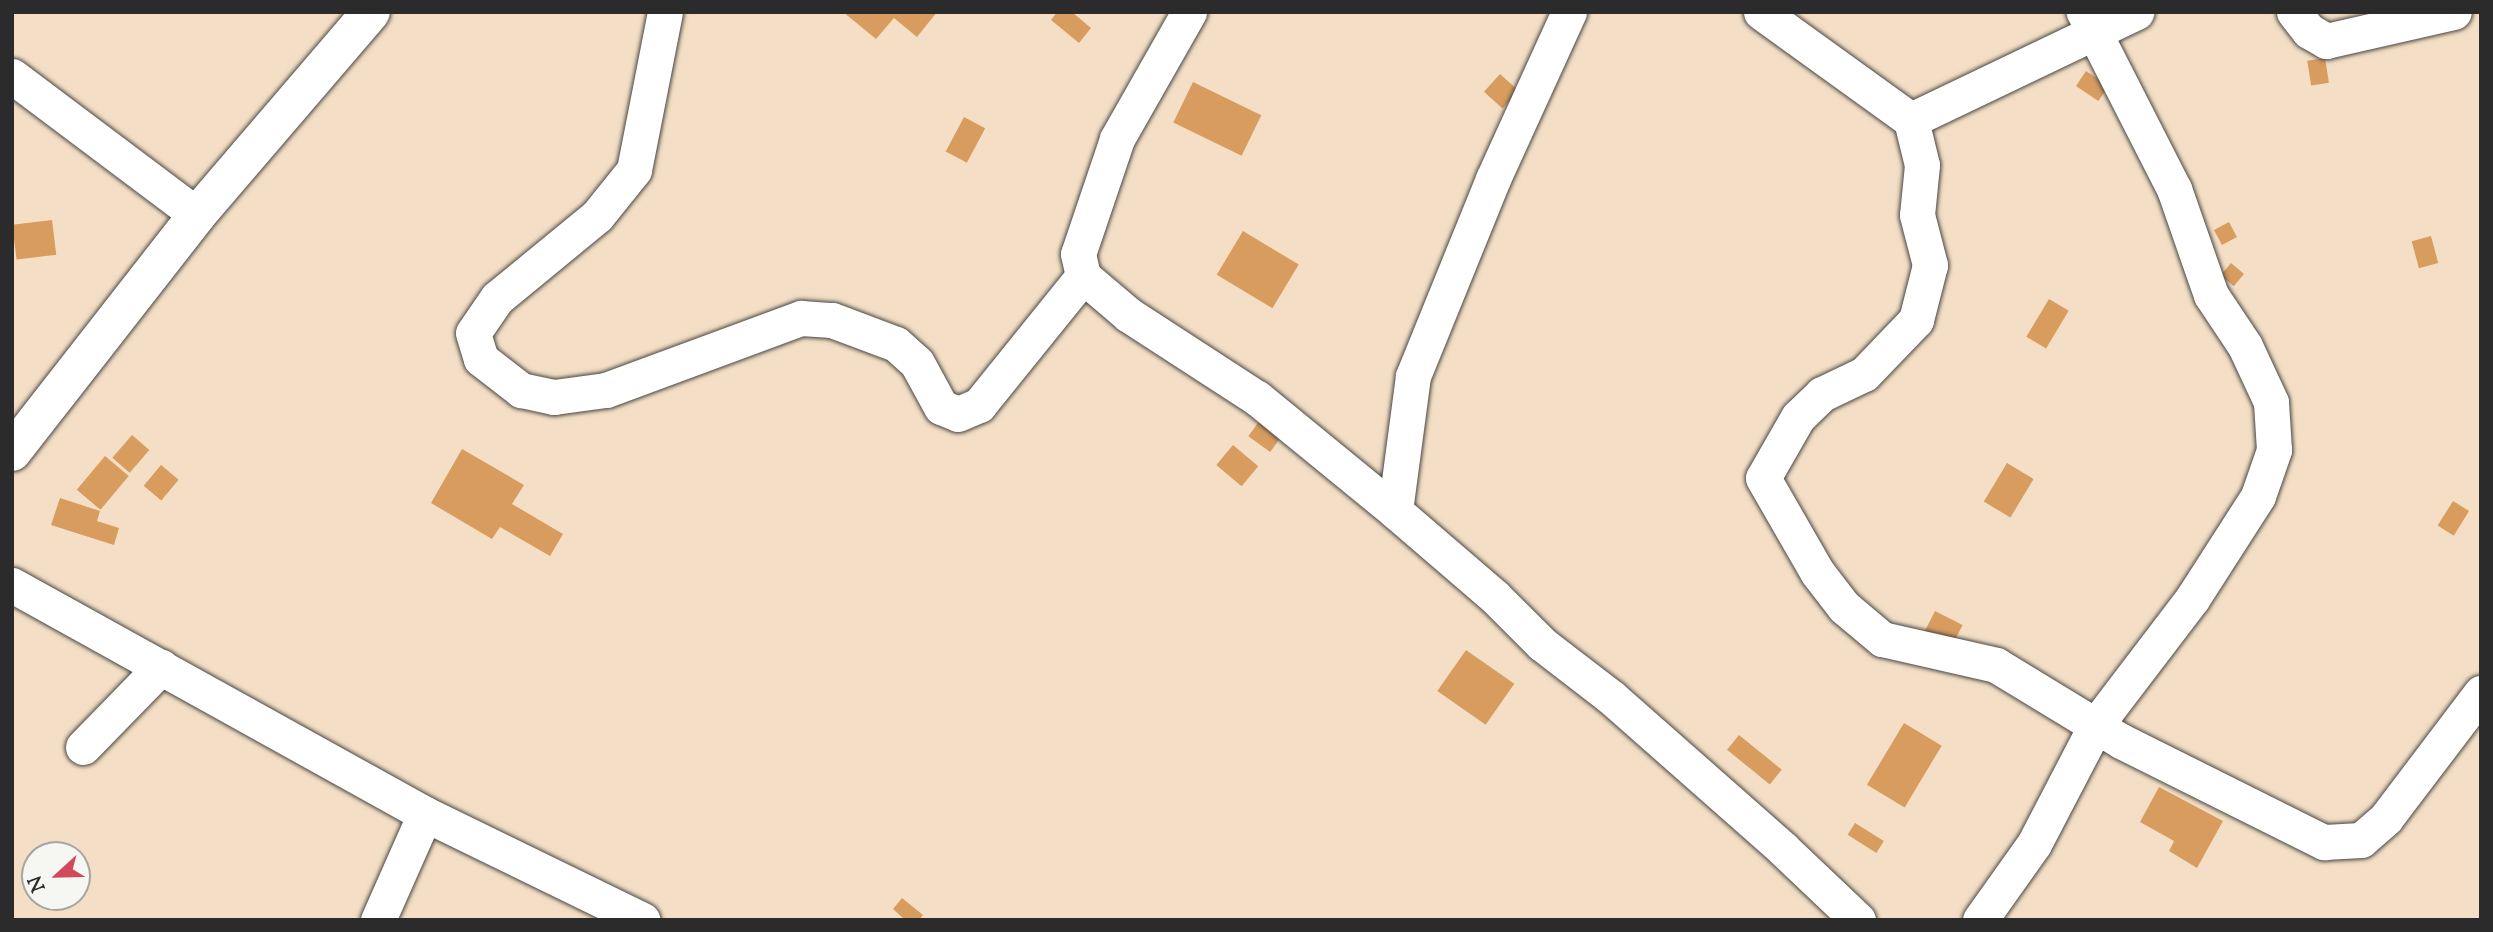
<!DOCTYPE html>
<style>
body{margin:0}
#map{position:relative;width:2493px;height:932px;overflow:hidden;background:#f4dfc6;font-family:"Sorts Mill Goudy",serif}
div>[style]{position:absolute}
.building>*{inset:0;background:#d89d5e;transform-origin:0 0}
.roads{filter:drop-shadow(0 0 2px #494642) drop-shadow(0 0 2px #494642)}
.minor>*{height:35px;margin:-17.5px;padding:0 17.5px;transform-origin:17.5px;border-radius:17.5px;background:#fff}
.secondary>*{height:38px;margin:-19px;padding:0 19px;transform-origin:19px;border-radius:19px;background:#fff}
span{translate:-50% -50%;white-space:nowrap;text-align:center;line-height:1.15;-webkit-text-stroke:5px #f6f6f2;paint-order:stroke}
.frame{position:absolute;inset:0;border:14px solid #2b2b2b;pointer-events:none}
.north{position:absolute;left:21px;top:841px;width:70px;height:70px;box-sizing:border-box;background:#f6f6f2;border:2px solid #a5a5a2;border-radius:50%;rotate:248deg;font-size:19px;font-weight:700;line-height:28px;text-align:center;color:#2b2b2b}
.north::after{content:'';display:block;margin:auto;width:24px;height:32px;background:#d1495b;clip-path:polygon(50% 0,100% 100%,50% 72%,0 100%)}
</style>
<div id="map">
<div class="building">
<div style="clip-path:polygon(843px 12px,937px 12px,917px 37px,894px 18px,876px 39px)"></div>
<div style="clip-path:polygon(1057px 12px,1072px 12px,1091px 28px,1079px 43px,1051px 20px)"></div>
<div style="left:2325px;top:58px;width:25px;height:18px;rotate:81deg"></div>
<div style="left:2086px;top:71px;width:27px;height:18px;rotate:34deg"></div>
<div style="left:1500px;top:74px;width:25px;height:24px;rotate:42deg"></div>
<div style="left:1193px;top:82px;width:76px;height:45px;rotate:26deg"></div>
<div style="left:964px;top:117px;width:24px;height:39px;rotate:28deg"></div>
<div style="left:52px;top:220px;width:35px;height:40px;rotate:83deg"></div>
<div style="left:2229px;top:222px;width:17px;height:17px;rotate:62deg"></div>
<div style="left:1243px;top:231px;width:65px;height:51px;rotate:31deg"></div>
<div style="left:2431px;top:236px;width:28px;height:20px;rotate:75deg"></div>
<div style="left:2231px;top:263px;width:17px;height:16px;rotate:40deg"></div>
<div style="left:2049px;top:299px;width:23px;height:44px;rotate:31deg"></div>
<div style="left:1263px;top:416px;width:27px;height:25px;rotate:36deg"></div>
<div style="left:132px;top:435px;width:23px;height:30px;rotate:41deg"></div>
<div style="left:1233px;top:445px;width:33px;height:26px;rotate:40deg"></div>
<div style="clip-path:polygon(462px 449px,524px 485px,512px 504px,563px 534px,550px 556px,500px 527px,492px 539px,431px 503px)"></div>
<div style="left:105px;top:456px;width:31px;height:44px;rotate:40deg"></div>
<div style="left:2007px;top:463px;width:31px;height:45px;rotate:31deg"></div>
<div style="left:161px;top:465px;width:23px;height:27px;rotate:40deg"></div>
<div style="clip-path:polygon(60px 498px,100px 511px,97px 521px,119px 528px,114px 545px,51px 525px)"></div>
<div style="left:2453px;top:501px;width:19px;height:29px;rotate:32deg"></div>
<div style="left:1935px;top:611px;width:31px;height:30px;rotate:27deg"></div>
<div style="left:1466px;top:650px;width:59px;height:50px;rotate:35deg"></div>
<div style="left:1904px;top:723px;width:44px;height:72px;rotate:31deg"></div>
<div style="left:1739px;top:735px;width:55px;height:19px;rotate:39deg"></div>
<div style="clip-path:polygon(2159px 787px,2223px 821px,2197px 868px,2169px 851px,2174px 841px,2140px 822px)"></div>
<div style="left:1855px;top:823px;width:34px;height:14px;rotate:32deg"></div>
<div style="clip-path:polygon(902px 898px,923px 915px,919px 920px,905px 920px,893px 909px)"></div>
</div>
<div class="roads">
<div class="minor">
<div style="left:665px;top:12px;width:161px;rotate:101.1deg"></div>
<div style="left:634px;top:170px;width:59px;rotate:128.8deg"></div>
<div style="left:597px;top:216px;width:129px;rotate:140.6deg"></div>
<div style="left:497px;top:298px;width:42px;rotate:124.4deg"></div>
<div style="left:473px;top:333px;width:27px;rotate:73deg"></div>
<div style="left:481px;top:359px;width:51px;rotate:37.8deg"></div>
<div style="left:521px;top:390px;width:34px;rotate:12deg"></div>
<div style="left:554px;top:397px;width:52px;rotate:-7.7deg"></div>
<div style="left:606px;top:390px;width:208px;rotate:-20.3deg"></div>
<div style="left:801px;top:318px;width:31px;rotate:4deg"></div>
<div style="left:832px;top:320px;width:68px;rotate:20.6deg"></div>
<div style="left:896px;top:344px;width:28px;rotate:42deg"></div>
<div style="left:917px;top:363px;width:50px;rotate:61.4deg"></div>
<div style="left:941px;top:407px;width:18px;rotate:22deg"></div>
<div style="left:958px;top:414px;width:23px;rotate:-23deg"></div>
<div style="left:979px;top:405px;width:166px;rotate:-51.1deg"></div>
<div style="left:1189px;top:12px;width:146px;rotate:119.6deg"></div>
<div style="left:1117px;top:139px;width:121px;rotate:108.7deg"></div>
<div style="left:1078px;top:254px;width:23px;rotate:77deg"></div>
<div style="left:1083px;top:276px;width:60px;rotate:40.3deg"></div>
<div style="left:1129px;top:315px;width:153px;rotate:33deg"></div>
<div style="left:1257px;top:398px;width:178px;rotate:39.3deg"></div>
<div style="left:1569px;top:12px;width:183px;rotate:114.5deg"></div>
<div style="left:1493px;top:179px;width:213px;rotate:112.1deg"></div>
<div style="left:1413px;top:376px;width:136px;rotate:97.6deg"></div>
<div style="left:1395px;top:511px;width:132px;rotate:40.7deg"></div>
<div style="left:1495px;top:597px;width:66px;rotate:45deg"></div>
<div style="left:1542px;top:644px;width:88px;rotate:37.6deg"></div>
<div style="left:1612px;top:698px;width:227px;rotate:41.4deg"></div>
<div style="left:1782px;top:848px;width:105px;rotate:43.5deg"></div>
<div style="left:1761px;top:12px;width:185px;rotate:35.8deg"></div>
<div style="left:1911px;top:120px;width:46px;rotate:76.3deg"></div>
<div style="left:1922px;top:165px;width:50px;rotate:95.7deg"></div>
<div style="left:1917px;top:215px;width:52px;rotate:75.4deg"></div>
<div style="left:1930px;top:265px;width:57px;rotate:104.3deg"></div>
<div style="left:1916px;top:320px;width:75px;rotate:133.9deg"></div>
<div style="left:1864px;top:374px;width:47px;rotate:154.5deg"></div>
<div style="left:1822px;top:394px;width:33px;rotate:136deg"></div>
<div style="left:1798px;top:417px;width:70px;rotate:119.8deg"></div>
<div style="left:1763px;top:478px;width:108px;rotate:60.1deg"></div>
<div style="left:1817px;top:572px;width:44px;rotate:52.4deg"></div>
<div style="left:1844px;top:607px;width:50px;rotate:40.1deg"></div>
<div style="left:1882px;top:639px;width:117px;rotate:12.8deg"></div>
<div style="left:1996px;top:665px;width:146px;rotate:31.3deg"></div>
<div style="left:2121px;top:741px;width:227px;rotate:26.5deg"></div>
<div style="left:2324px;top:842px;width:37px;rotate:-3deg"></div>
<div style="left:2361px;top:840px;width:33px;rotate:-41deg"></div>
<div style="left:2386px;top:818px;width:157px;rotate:-52.8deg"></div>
<div style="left:2294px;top:12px;width:24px;rotate:52deg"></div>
<div style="left:2309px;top:31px;width:20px;rotate:30deg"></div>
<div style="left:2326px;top:41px;width:131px;rotate:-12.8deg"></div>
<div style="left:12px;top:76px;width:231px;rotate:36.9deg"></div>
<div style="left:1911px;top:120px;width:250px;rotate:-25.6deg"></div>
<div style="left:12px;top:585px;width:472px;rotate:29deg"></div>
<div style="left:425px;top:814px;width:242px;rotate:26deg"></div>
<div style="left:83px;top:747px;width:112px;rotate:-45.7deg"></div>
<div style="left:378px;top:920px;width:116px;rotate:-66.1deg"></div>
<div style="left:1980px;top:920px;width:93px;rotate:-54.6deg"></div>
<div style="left:2034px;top:844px;width:134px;rotate:-62.5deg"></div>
<div style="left:2096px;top:725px;width:158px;rotate:-52.7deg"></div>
<div style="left:2192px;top:599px;width:122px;rotate:-57.3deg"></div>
<div style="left:2258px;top:496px;width:49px;rotate:-70.8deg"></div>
<div style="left:2274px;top:450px;width:48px;rotate:-93.6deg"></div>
<div style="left:2271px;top:402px;width:62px;rotate:-114.9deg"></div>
<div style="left:2245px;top:346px;width:61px;rotate:-123.7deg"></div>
<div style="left:2211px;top:295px;width:112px;rotate:-109.2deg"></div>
<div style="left:2174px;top:189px;width:199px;rotate:-117deg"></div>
</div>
<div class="secondary">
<div style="left:12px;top:452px;width:301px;rotate:-52deg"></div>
<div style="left:197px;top:215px;width:267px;rotate:-49.4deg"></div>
</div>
</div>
<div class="frame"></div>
<div class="north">N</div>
</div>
